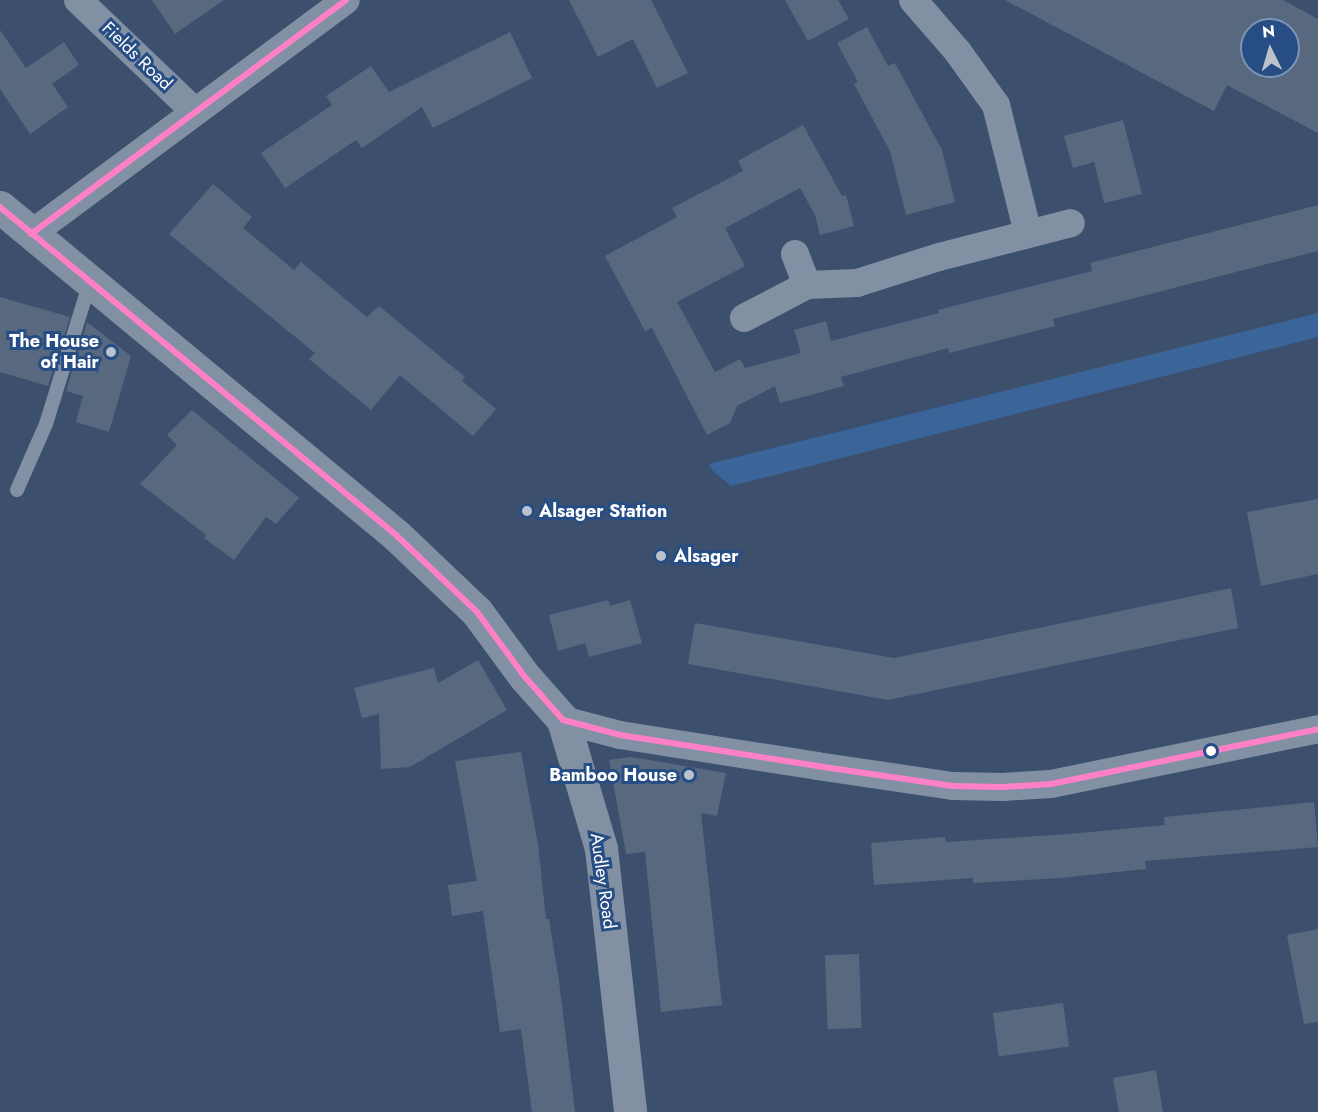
<!DOCTYPE html>
<style>
body{margin:0}
#map{position:relative;width:1318px;height:1112px;overflow:hidden;background:#3c506e;font-family:Jost,sans-serif}
div>[style]{position:absolute}
.green>*{inset:0;background:#3b6499}
.building>*{inset:0;background:#57687f;transform-origin:0 0}
.service>*{height:14px;margin:-7px;padding:0 7px;transform-origin:7px;border-radius:7px;background:#8290a4}
.minor>*{height:28px;margin:-14px;padding:0 14px;transform-origin:14px;border-radius:14px;background:#8290a4}
.tertiary>*{height:33px;margin:-16.5px;padding:0 16.5px;transform-origin:16.5px;border-radius:16.5px;background:#8290a4}
.bus-1>*{height:6px;margin:-3px;padding:0 3px;transform-origin:3px;border-radius:3px;background:#ff80c5}
.dots>*{width:16px;height:16px;translate:-50% -50%;box-sizing:border-box;border:3px solid #264d84;border-radius:50%}
span{translate:-50% -50%;white-space:nowrap;text-align:center;line-height:1.15;-webkit-text-stroke:6px #264d84;paint-order:stroke}
.street-label{font-size:18px;color:#fff}
.poi-label{font-size:18px;color:#fff;font-weight:700}
.right{translate:-100% -50%;text-align:right}
.left{translate:0 -50%;text-align:left}
.north{position:absolute;left:1240px;top:18px;width:60px;height:60px;box-sizing:border-box;background:#264d84;border:2px solid #7d94b5;border-radius:50%;rotate:355deg;font-size:16px;font-weight:700;line-height:24px;text-align:center;color:#fff}
.north::after{content:'';display:block;margin:auto;width:21px;height:27px;background:#bbc2cc;clip-path:polygon(50% 0,100% 100%,50% 72%,0 100%)}
</style>
<div id="map">
<div class="green">
<div style="clip-path:polygon(1318px 313px,1318px 337px,731px 486px,712px 470px,709px 464px)"></div>
</div>
<div class="building">
<div style="clip-path:polygon(152px 0,224px 0,175px 34px)"></div>
<div style="clip-path:polygon(569px 0,651px 0,688px 73px,657px 88px,633px 39px,598px 57px)"></div>
<div style="clip-path:polygon(785px 0,838px 0,849px 19px,808px 41px)"></div>
<div style="clip-path:polygon(evenodd,1005px 0,1283px 0,1318px 19px,1318px 133px,1227px 85px,1214px 111px,1005px 0,1252px 30px,1288px 30px,1288px 66px,1252px 66px,1252px 30px)"></div>
<div style="clip-path:polygon(867px 27px,888px 66px,895px 63px,942px 150px,955px 202px,906px 215px,890px 151px,854px 84px,858px 82px,837px 43px)"></div>
<div style="clip-path:polygon(0 30px,26px 68px,64px 42px,79px 65px,52px 84px,68px 107px,30px 134px,0 89px)"></div>
<div style="clip-path:polygon(510px 32px,532px 78px,433px 128px,422px 107px,362px 148px,356px 140px,285px 188px,261px 153px,332px 105px,326px 96px,371px 66px,389px 92px)"></div>
<div style="clip-path:polygon(1123px 120px,1142px 194px,1104px 203px,1094px 162px,1073px 168px,1064px 136px)"></div>
<div style="clip-path:polygon(803px 125px,842px 196px,846px 195px,854px 226px,820px 235px,815px 215px,800px 188px,725px 228px,745px 266px,677px 302px,715px 372px,740px 359px,745px 368px,801px 353px,794px 330px,826px 321px,831px 341px,939px 313px,938px 310px,1092px 271px,1090px 263px,1318px 205px,1318px 251px,1053px 319px,1055px 326px,949px 353px,948px 348px,841px 377px,844px 386px,780px 403px,775px 386px,737px 406px,730px 423px,707px 435px,652px 328px,645px 331px,605px 256px,677px 217px,672px 208px,743px 171px,738px 161px)"></div>
<div style="clip-path:polygon(213px 184px,252px 217px,243px 228px,294px 270px,301px 262px,367px 317px,379px 306px,465px 377px,462px 381px,496px 409px,473px 436px,400px 375px,371px 410px,309px 359px,315px 353px,169px 234px)"></div>
<div style="clip-path:polygon(0 297px,70px 317px,48px 386px,0 372px)"></div>
<div style="clip-path:polygon(87px 322px,131px 356px,109px 432px,76px 422px,83px 396px,66px 391px)"></div>
<div style="clip-path:polygon(192px 410px,299px 498px,276px 524px,266px 517px,234px 560px,204px 538px,206px 535px,140px 484px,177px 445px,167px 435px)"></div>
<div style="clip-path:polygon(1318px 499px,1318px 574px,1261px 586px,1247px 512px)"></div>
<div style="clip-path:polygon(1231px 588px,1238px 628px,888px 700px,688px 664px,695px 623px,894px 658px)"></div>
<div style="clip-path:polygon(608px 600px,610px 606px,630px 600px,642px 643px,589px 657px,585px 643px,558px 651px,549px 615px)"></div>
<div style="clip-path:polygon(478px 660px,507px 710px,410px 767px,381px 769px,379px 714px,362px 718px,354px 688px,434px 668px,438px 683px)"></div>
<div style="clip-path:polygon(521px 752px,538px 844px,546px 919px,549px 919px,559px 981px,575px 1112px,532px 1112px,521px 1029px,500px 1032px,483px 911px,452px 916px,448px 885px,477px 881px,455px 761px)"></div>
<div style="clip-path:polygon(632px 757px,726px 773px,717px 816px,701px 813px,722px 1005px,661px 1012px,645px 852px,626px 854px,609px 760px)"></div>
<div style="clip-path:polygon(1314px 802px,1318px 847px,1145px 861px,1146px 869px,1060px 878px,973px 883px,973px 878px,874px 885px,871px 843px,945px 837px,946px 842px,1069px 834px,1165px 825px,1164px 817px)"></div>
<div style="clip-path:polygon(1318px 929px,1318px 1022px,1304px 1024px,1287px 935px)"></div>
<div style="left:859px;top:954px;width:74px;height:34px;rotate:88deg"></div>
<div style="left:1063px;top:1003px;width:44px;height:71px;rotate:82deg"></div>
<div style="clip-path:polygon(1156px 1070px,1163px 1112px,1119px 1112px,1113px 1078px)"></div>
</div>
<div class="service">
<div style="left:17px;top:490px;width:72px;rotate:-66.3deg"></div>
<div style="left:46px;top:424px;width:149px;rotate:-72.8deg"></div>
</div>
<div class="minor">
<div style="left:78px;top:0;width:162px;rotate:43.7deg"></div>
<div style="left:913px;top:0;width:69px;rotate:49.1deg"></div>
<div style="left:958px;top:52px;width:65px;rotate:54.4deg"></div>
<div style="left:996px;top:105px;width:132px;rotate:76deg"></div>
<div style="left:31px;top:234px;width:392px;rotate:-36.6deg"></div>
<div style="left:795px;top:254px;width:33px;rotate:69deg"></div>
<div style="left:744px;top:318px;width:71px;rotate:-27.6deg"></div>
<div style="left:807px;top:285px;width:50px;rotate:-2.3deg"></div>
<div style="left:857px;top:283px;width:86px;rotate:-17.6deg"></div>
<div style="left:939px;top:257px;width:136px;rotate:-14.4deg"></div>
<div style="left:563px;top:720px;width:59px;rotate:14.7deg"></div>
<div style="left:620px;top:735px;width:199px;rotate:8.9deg"></div>
<div style="left:817px;top:766px;width:137px;rotate:8.4deg"></div>
<div style="left:953px;top:786px;width:49px;rotate:1.2deg"></div>
<div style="left:1002px;top:787px;width:49px;rotate:-3.5deg"></div>
<div style="left:1051px;top:784px;width:273px;rotate:-11.6deg"></div>
</div>
<div class="tertiary">
<div style="left:0;top:207px;width:514px;rotate:39.63deg"></div>
<div style="left:396px;top:535px;width:112px;rotate:43.5deg"></div>
<div style="left:477px;top:612px;width:81px;rotate:53.6deg"></div>
<div style="left:525px;top:677px;width:57px;rotate:48.5deg"></div>
<div style="left:563px;top:720px;width:134px;rotate:73.5deg"></div>
<div style="left:601px;top:848px;width:266px;rotate:83.7deg"></div>
</div>
<div class="bus-1">
<div style="left:0;top:207px;width:514px;rotate:39.63deg"></div>
<div style="left:396px;top:535px;width:112px;rotate:43.5deg"></div>
<div style="left:477px;top:612px;width:81px;rotate:53.6deg"></div>
<div style="left:525px;top:677px;width:57px;rotate:48.5deg"></div>
<div style="left:31px;top:234px;width:392px;rotate:-36.6deg"></div>
<div style="left:563px;top:720px;width:59px;rotate:14.7deg"></div>
<div style="left:620px;top:735px;width:199px;rotate:8.9deg"></div>
<div style="left:817px;top:766px;width:137px;rotate:8.4deg"></div>
<div style="left:953px;top:786px;width:49px;rotate:1.2deg"></div>
<div style="left:1002px;top:787px;width:49px;rotate:-3.5deg"></div>
<div style="left:1051px;top:784px;width:273px;rotate:-11.6deg"></div>
</div>
<div class="dots">
<div style="left:111px;top:352px;background:#bbc2cc"></div>
<div style="left:527px;top:511px;background:#bbc2cc"></div>
<div style="left:661px;top:556px;background:#bbc2cc"></div>
<div style="left:1211px;top:751px;background:#fff"></div>
<div style="left:689px;top:775px;background:#bbc2cc"></div>
</div>
<div class="street-label">
<span style="left:137px;top:56px;rotate:44deg">Fields Road</span>
<span style="left:603px;top:881px;rotate:82deg">Audley Road</span>
</div>
<div class="poi-label">
<span class="right" style="left:99px;top:352px">The House<br>of Hair</span>
<span class="left" style="left:539px;top:511px">Alsager Station</span>
<span class="left" style="left:674px;top:556px">Alsager</span>
<span class="right" style="left:677px;top:775px">Bamboo House</span>
</div>
<div class="north">N</div>
</div>
